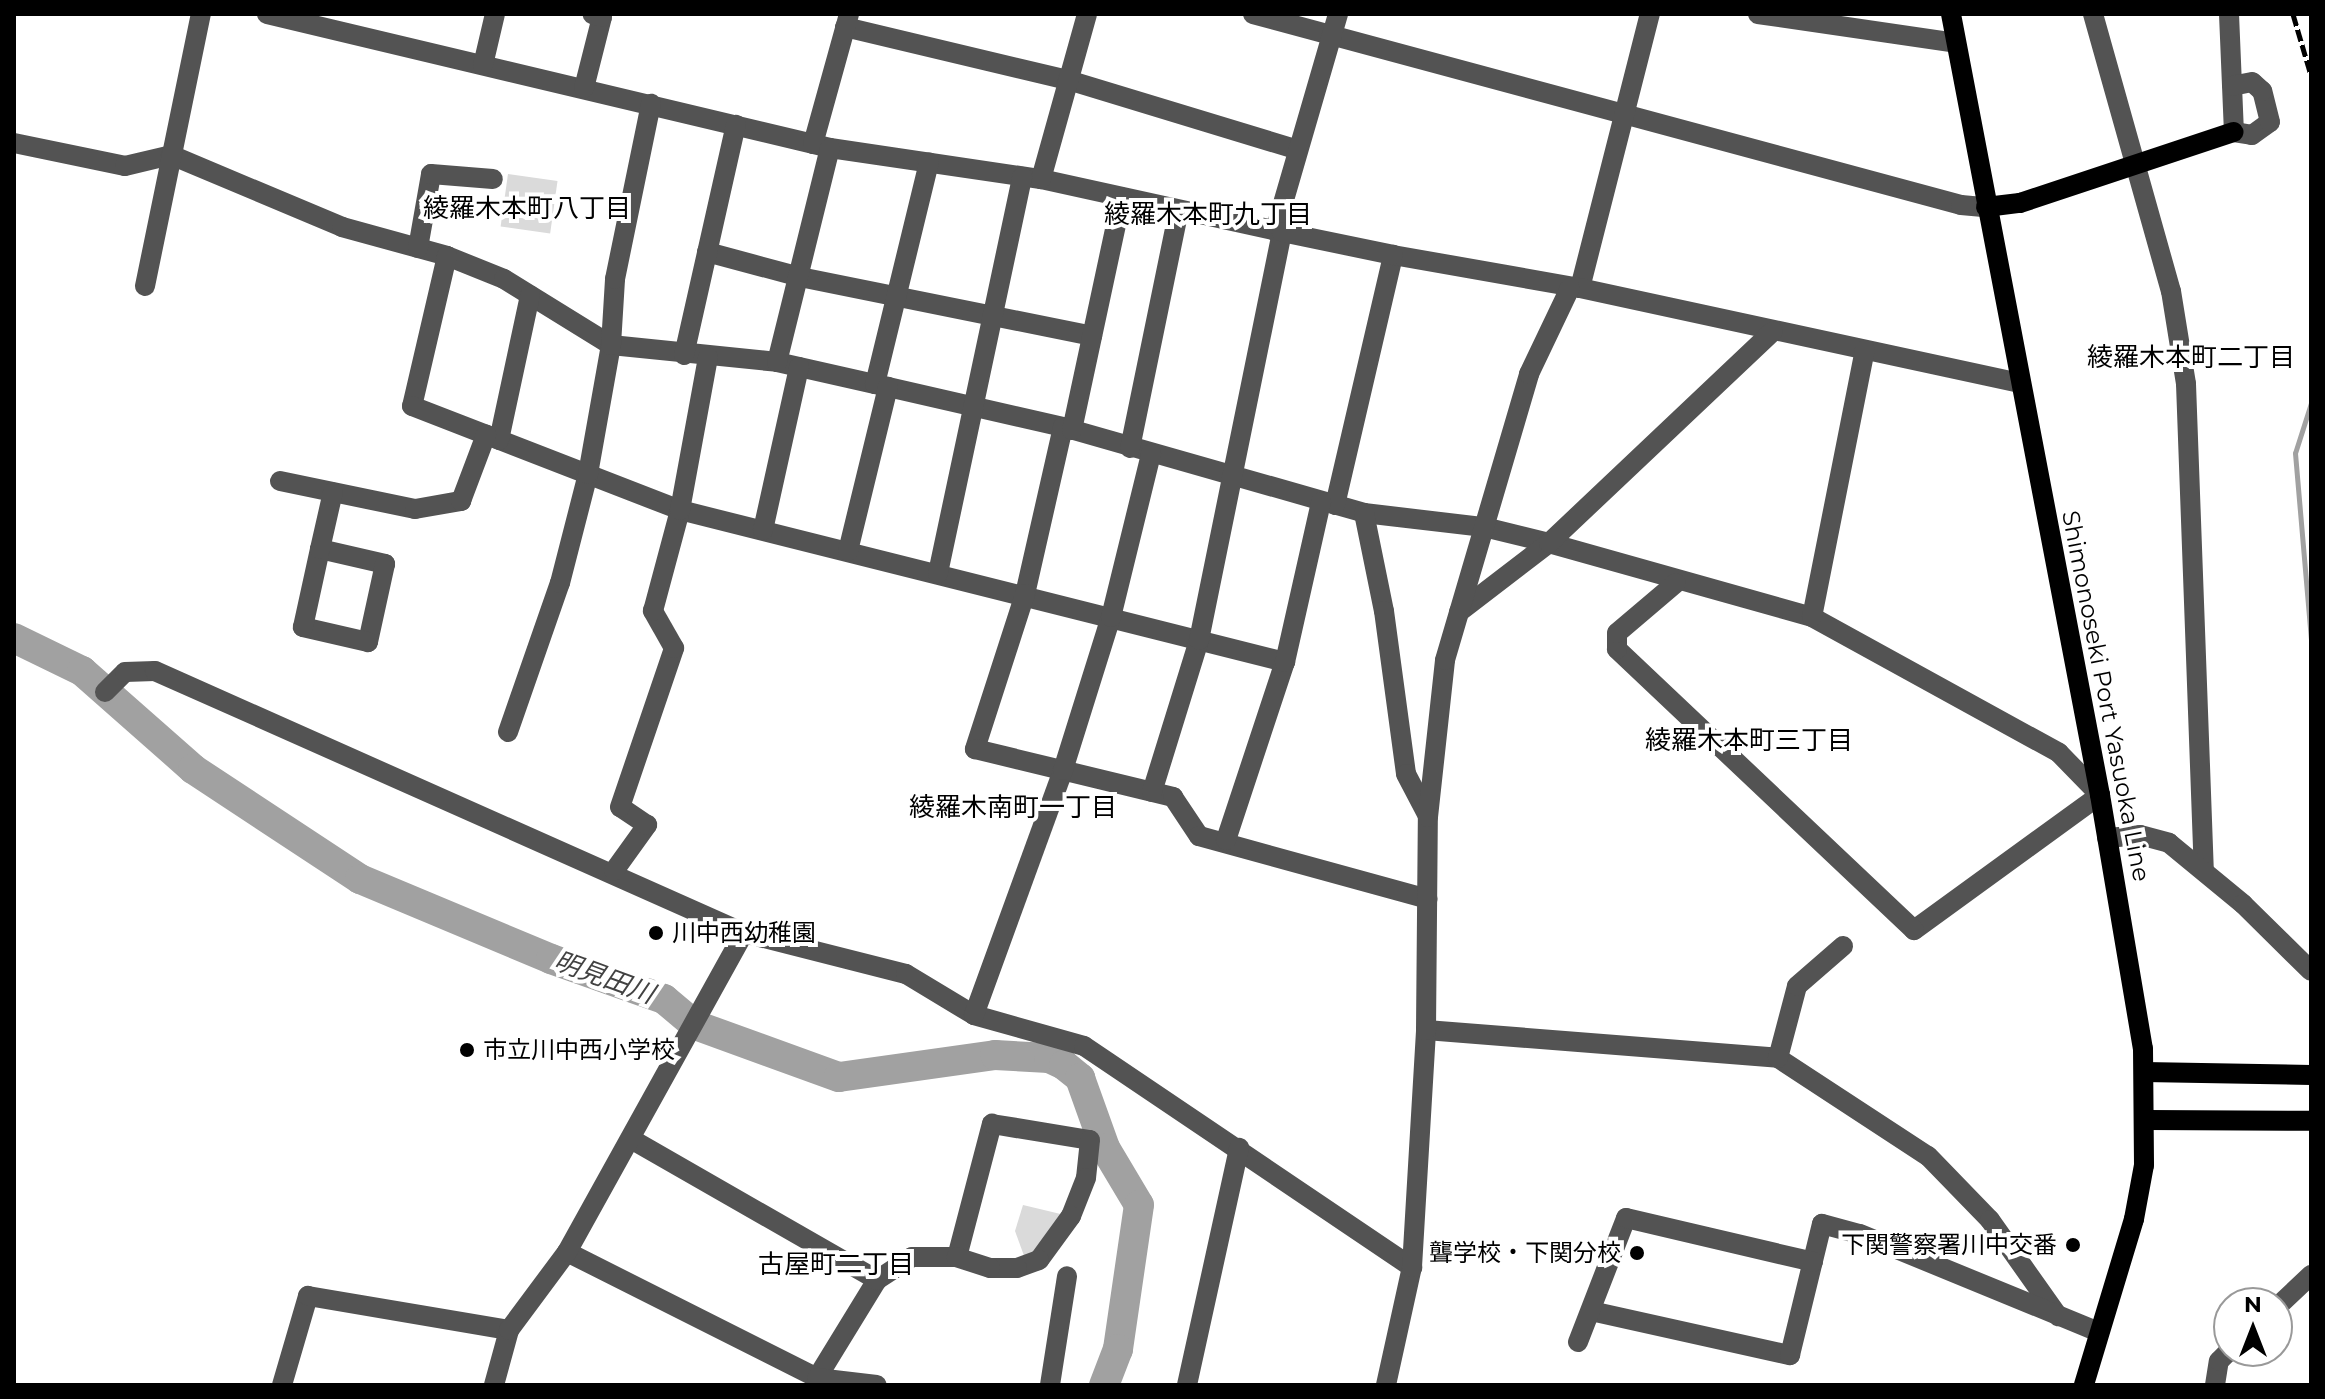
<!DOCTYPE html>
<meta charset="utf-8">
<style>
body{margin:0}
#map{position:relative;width:2325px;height:1399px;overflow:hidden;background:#fff;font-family:Montserrat,"Noto Sans JP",sans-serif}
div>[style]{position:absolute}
.green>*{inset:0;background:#dadada;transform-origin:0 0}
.stream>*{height:5px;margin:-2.5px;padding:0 2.5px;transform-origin:2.5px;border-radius:2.5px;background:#a1a1a1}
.river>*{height:30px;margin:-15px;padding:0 15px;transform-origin:15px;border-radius:15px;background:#a1a1a1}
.minor>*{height:20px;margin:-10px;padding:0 10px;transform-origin:10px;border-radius:10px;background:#535353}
.major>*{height:20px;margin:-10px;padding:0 10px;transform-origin:10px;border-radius:10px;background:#000}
.rail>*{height:5px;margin-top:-2.5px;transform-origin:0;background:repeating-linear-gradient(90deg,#000 0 12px,transparent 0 16px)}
.dots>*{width:22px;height:22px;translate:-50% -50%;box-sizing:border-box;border:4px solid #fff;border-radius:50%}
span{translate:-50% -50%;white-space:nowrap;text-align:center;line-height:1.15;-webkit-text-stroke:8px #fff;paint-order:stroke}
.street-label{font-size:24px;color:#000}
.poi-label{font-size:24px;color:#000}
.left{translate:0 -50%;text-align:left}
.right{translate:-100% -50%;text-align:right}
.neighbourhood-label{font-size:26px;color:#000}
.water-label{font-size:26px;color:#424242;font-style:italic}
.frame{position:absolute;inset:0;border:16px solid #000;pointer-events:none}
.north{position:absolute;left:2213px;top:1287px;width:80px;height:80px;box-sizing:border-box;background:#fff;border:2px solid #999;border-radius:50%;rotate:0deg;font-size:22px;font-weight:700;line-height:32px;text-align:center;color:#000}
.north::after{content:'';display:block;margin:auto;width:28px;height:36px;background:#000;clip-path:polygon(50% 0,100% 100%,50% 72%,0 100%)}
</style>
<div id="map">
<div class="green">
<div style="left:508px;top:174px;width:50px;height:53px;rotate:8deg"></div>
<div style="clip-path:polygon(1023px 1205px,1069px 1216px,1027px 1264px,1015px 1231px)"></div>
</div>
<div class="stream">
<div style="left:2311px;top:403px;width:52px;rotate:107.7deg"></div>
<div style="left:2295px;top:453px;width:189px;rotate:85.1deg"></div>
</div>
<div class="river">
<div style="left:14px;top:638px;width:76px;rotate:25.9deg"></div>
<div style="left:82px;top:671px;width:148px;rotate:41.4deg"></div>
<div style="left:193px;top:769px;width:200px;rotate:33.4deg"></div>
<div style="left:360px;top:879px;width:207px;rotate:22.7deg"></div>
<div style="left:551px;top:959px;width:120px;rotate:19.5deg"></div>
<div style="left:664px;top:999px;width:40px;rotate:40deg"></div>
<div style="left:695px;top:1025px;width:153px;rotate:19.9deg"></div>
<div style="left:839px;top:1077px;width:158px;rotate:-8deg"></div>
<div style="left:995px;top:1055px;width:54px;rotate:3.2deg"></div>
<div style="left:1049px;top:1058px;width:17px;rotate:25deg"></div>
<div style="left:1064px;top:1065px;width:21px;rotate:39deg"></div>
<div style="left:1080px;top:1078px;width:74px;rotate:70.3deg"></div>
<div style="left:1105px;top:1148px;width:66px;rotate:59.2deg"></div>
<div style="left:1139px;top:1205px;width:146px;rotate:98.3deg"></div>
<div style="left:1118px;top:1349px;width:39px;rotate:111deg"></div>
</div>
<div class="minor">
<div style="left:267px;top:14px;width:579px;rotate:13.39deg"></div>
<div style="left:830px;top:148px;width:213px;rotate:8.4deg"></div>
<div style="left:1041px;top:179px;width:247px;rotate:12.4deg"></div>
<div style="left:1253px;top:14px;width:733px;rotate:15.1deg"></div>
<div style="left:1961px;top:205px;width:25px;rotate:5deg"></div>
<div style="left:1758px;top:14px;width:200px;rotate:8.3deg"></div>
<div style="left:2093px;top:14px;width:288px;rotate:74.3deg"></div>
<div style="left:2171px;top:291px;width:94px;rotate:80.8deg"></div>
<div style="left:2186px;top:384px;width:486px;rotate:87.9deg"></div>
<div style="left:2229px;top:14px;width:118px;rotate:87.6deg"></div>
<div style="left:2234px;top:132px;width:18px;rotate:9deg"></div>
<div style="left:2252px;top:135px;width:22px;rotate:-36deg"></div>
<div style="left:2270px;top:122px;width:32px;rotate:-104deg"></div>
<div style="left:2262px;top:91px;width:13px;rotate:-138deg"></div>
<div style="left:2252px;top:82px;width:20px;rotate:169deg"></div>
<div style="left:845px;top:27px;width:229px;rotate:13.4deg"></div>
<div style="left:1068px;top:80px;width:240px;rotate:16.9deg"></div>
<div style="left:483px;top:65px;width:52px;rotate:-76.8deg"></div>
<div style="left:584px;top:88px;width:73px;rotate:-75.8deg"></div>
<div style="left:602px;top:17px;width:10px;rotate:-163deg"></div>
<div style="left:14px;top:143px;width:113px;rotate:11.7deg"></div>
<div style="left:125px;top:166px;width:47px;rotate:-13.4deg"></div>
<div style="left:171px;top:155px;width:186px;rotate:22.8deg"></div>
<div style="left:342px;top:227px;width:109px;rotate:15.4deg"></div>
<div style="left:447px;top:256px;width:61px;rotate:22deg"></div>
<div style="left:504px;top:279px;width:126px;rotate:31.7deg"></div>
<div style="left:611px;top:345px;width:167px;rotate:5.8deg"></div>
<div style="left:777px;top:362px;width:100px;rotate:12.7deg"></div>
<div style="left:875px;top:384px;width:193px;rotate:12.9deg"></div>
<div style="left:1063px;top:427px;width:313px;rotate:15.9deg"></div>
<div style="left:1364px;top:513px;width:121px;rotate:6.7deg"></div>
<div style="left:1484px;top:527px;width:67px;rotate:13.8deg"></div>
<div style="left:1549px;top:543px;width:273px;rotate:15.7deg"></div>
<div style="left:1812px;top:617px;width:282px;rotate:28.8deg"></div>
<div style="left:2059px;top:753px;width:59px;rotate:45.7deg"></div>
<div style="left:2100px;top:795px;width:230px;rotate:144deg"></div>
<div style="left:1914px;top:930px;width:409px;rotate:-136.6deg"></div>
<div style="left:1617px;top:649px;width:16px;rotate:-90deg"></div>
<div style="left:1617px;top:633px;width:77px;rotate:-40.3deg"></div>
<div style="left:813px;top:144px;width:135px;rotate:-74.5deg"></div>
<div style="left:1041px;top:179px;width:171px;rotate:-74.4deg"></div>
<div style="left:1275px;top:231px;width:226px;rotate:-73.8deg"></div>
<div style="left:418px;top:248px;width:75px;rotate:-80deg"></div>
<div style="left:431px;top:174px;width:62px;rotate:4.6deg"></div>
<div style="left:707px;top:252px;width:96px;rotate:15deg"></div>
<div style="left:800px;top:277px;width:298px;rotate:11.4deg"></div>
<div style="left:447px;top:256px;width:154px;rotate:103.1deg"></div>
<div style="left:412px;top:406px;width:287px;rotate:21.2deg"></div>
<div style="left:680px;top:510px;width:624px;rotate:14.1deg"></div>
<div style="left:145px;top:286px;width:278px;rotate:-78.4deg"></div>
<div style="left:1580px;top:288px;width:283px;rotate:-75.7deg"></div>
<div style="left:684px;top:355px;width:236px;rotate:-77.3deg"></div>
<div style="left:777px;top:362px;width:220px;rotate:-76.1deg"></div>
<div style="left:875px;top:384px;width:228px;rotate:-76.3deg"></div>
<div style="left:1063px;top:427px;width:171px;rotate:102.8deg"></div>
<div style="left:1025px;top:594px;width:163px;rotate:107.9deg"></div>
<div style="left:975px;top:749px;width:204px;rotate:13.6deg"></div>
<div style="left:1173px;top:797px;width:47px;rotate:56.3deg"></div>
<div style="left:1199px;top:836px;width:237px;rotate:15.4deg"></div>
<div style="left:1072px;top:430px;width:238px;rotate:-77.9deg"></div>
<div style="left:499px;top:440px;width:148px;rotate:-77.9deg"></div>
<div style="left:1130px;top:448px;width:243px;rotate:-78.4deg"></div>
<div style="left:280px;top:481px;width:138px;rotate:11.7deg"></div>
<div style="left:415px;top:509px;width:47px;rotate:-9.9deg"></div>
<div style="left:461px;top:501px;width:71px;rotate:-69.3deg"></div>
<div style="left:1335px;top:505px;width:257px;rotate:-76.9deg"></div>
<div style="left:1393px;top:255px;width:190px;rotate:10deg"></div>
<div style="left:1580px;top:288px;width:450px;rotate:12.2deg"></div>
<div style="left:1364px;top:513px;width:100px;rotate:78.5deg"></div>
<div style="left:1384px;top:611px;width:164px;rotate:82.3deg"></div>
<div style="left:1406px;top:774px;width:47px;rotate:62.4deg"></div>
<div style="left:763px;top:530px;width:167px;rotate:-77.5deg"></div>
<div style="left:320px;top:549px;width:67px;rotate:13deg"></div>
<div style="left:385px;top:564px;width:80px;rotate:102.3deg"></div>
<div style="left:368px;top:642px;width:67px;rotate:-167deg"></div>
<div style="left:303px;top:627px;width:80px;rotate:-77.7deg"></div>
<div style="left:320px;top:549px;width:58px;rotate:-77.2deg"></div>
<div style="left:848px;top:551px;width:169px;rotate:-76.3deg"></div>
<div style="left:938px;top:573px;width:405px;rotate:-78deg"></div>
<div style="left:1459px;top:612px;width:113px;rotate:-37.5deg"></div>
<div style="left:1549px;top:543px;width:308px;rotate:-43.4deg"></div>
<div style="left:1812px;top:617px;width:272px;rotate:-78.8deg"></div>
<div style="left:105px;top:692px;width:28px;rotate:-45deg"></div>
<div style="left:125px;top:672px;width:30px;rotate:-2deg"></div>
<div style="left:155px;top:671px;width:645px;rotate:23.98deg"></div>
<div style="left:744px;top:933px;width:167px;rotate:14.2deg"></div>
<div style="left:906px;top:974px;width:79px;rotate:31.1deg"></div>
<div style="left:974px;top:1015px;width:114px;rotate:15.7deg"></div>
<div style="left:1084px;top:1046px;width:396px;rotate:34deg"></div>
<div style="left:508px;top:732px;width:158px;rotate:-70.8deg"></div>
<div style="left:560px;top:583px;width:113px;rotate:-75.6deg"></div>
<div style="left:588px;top:474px;width:131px;rotate:-79.9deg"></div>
<div style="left:611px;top:345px;width:66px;rotate:-86.5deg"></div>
<div style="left:615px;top:279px;width:179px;rotate:-78.4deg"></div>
<div style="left:1152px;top:792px;width:159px;rotate:-72.8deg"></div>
<div style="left:1199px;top:640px;width:416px;rotate:-78.5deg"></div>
<div style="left:1282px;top:232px;width:113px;rotate:11.7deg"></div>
<div style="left:2107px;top:838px;width:33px;rotate:-5deg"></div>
<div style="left:2140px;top:835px;width:30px;rotate:15deg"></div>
<div style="left:2169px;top:843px;width:96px;rotate:39.5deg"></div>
<div style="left:2243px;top:904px;width:95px;rotate:44.6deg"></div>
<div style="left:1226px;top:840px;width:188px;rotate:-71.7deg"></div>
<div style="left:1285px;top:662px;width:164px;rotate:-77.3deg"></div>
<div style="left:614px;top:871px;width:57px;rotate:-54.3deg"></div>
<div style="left:647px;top:825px;width:32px;rotate:-146deg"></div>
<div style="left:620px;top:807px;width:168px;rotate:-71.2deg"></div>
<div style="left:674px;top:648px;width:43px;rotate:-119.6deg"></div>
<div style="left:653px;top:611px;width:105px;rotate:-75deg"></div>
<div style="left:680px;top:510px;width:155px;rotate:-79.6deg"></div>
<div style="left:974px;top:1015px;width:261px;rotate:-70deg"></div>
<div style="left:1063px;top:770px;width:160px;rotate:-72.6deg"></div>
<div style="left:1111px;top:617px;width:168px;rotate:-76.2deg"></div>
<div style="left:1426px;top:1030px;width:353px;rotate:4.5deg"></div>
<div style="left:1778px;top:1058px;width:179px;rotate:33.2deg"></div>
<div style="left:1928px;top:1156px;width:89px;rotate:45.9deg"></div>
<div style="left:1990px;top:1220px;width:118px;rotate:54.7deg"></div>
<div style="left:1778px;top:1058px;width:74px;rotate:-75.2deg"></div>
<div style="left:1797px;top:986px;width:61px;rotate:-41deg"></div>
<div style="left:631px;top:1139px;width:284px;rotate:29.8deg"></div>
<div style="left:877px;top:1280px;width:115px;rotate:121.5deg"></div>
<div style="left:567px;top:1252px;width:280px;rotate:26.7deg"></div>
<div style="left:817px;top:1378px;width:60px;rotate:6.7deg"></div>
<div style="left:877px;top:1280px;width:42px;rotate:-33.3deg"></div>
<div style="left:912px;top:1257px;width:45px"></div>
<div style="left:957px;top:1257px;width:138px;rotate:-75.3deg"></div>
<div style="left:992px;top:1124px;width:99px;rotate:9.3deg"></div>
<div style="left:1090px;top:1140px;width:38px;rotate:96deg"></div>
<div style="left:1086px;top:1178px;width:41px;rotate:111.5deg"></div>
<div style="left:1071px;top:1216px;width:54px;rotate:126deg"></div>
<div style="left:1039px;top:1260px;width:23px;rotate:160deg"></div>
<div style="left:1017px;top:1268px;width:27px;rotate:180deg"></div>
<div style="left:990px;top:1268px;width:35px;rotate:-162deg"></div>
<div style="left:2277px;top:1307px;width:47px;rotate:-43.3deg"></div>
<div style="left:1591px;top:1311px;width:204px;rotate:12.5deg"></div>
<div style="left:1790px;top:1355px;width:135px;rotate:-76.3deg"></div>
<div style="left:1822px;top:1224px;width:39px;rotate:15deg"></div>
<div style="left:1860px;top:1234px;width:258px;rotate:22.3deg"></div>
<div style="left:1578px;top:1342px;width:133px;rotate:-68.8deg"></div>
<div style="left:1626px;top:1218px;width:192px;rotate:13.2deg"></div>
<div style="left:282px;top:1385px;width:93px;rotate:-73.7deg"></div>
<div style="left:308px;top:1296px;width:204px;rotate:9.6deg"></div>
<div style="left:494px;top:1385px;width:57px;rotate:-74.7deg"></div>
<div style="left:509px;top:1330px;width:97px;rotate:-53.4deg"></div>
<div style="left:567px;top:1252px;width:365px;rotate:-61deg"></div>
<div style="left:1050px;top:1385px;width:110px;rotate:-81.1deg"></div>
<div style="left:1187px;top:1385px;width:243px;rotate:-77.6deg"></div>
<div style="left:1386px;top:1385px;width:121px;rotate:-77.6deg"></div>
<div style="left:1412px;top:1267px;width:237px;rotate:-86.6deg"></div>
<div style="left:1426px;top:1030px;width:213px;rotate:-89.5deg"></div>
<div style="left:1428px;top:817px;width:158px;rotate:-83.8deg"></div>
<div style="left:1445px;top:660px;width:298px;rotate:-73.6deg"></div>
<div style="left:1529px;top:374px;width:95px;rotate:-64.5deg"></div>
<div style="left:2215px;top:1385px;width:24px;rotate:-81deg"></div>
<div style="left:2219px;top:1361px;width:14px;rotate:-45deg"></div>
</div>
<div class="major">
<div style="left:1951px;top:14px;width:795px;rotate:79.2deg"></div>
<div style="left:2100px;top:795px;width:258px;rotate:80.4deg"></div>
<div style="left:2143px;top:1049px;width:116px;rotate:89.5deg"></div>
<div style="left:2144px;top:1165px;width:55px;rotate:100.5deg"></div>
<div style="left:2134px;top:1219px;width:173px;rotate:106.8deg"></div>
<div style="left:1986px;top:207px;width:34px;rotate:-7deg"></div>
<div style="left:2020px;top:203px;width:225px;rotate:-18.4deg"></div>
<div style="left:2144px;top:1072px;width:167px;rotate:1deg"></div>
<div style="left:2147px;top:1120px;width:164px;rotate:0.3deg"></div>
</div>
<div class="rail">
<div style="left:2293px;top:14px;width:64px;rotate:73.6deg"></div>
</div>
<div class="dots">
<div style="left:656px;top:933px;background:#000"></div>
<div style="left:467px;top:1050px;background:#000"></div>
<div style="left:2073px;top:1245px;background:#000"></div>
<div style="left:1637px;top:1253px;background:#000"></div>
</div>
<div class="street-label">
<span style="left:2106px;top:696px;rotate:79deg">Shimonoseki Port Yasuoka Line</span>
</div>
<div class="poi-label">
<span class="left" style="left:672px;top:933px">川中西幼稚園</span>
<span class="left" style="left:483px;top:1050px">市立川中西小学校</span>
<span class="right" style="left:2057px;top:1245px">下関警察署川中交番</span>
<span class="right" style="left:1621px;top:1253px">聾学校・下関分校</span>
</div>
<div class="neighbourhood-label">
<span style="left:527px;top:209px">綾羅木本町八丁目</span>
<span style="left:1208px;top:215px">綾羅木本町九丁目</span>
<span style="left:2191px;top:358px">綾羅木本町二丁目</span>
<span style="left:1749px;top:741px">綾羅木本町三丁目</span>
<span style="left:1013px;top:808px">綾羅木南町一丁目</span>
<span style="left:836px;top:1265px">古屋町二丁目</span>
</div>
<div class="water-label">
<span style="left:604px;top:978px;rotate:20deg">明見田川</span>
</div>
<div class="frame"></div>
<div class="north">N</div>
</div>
